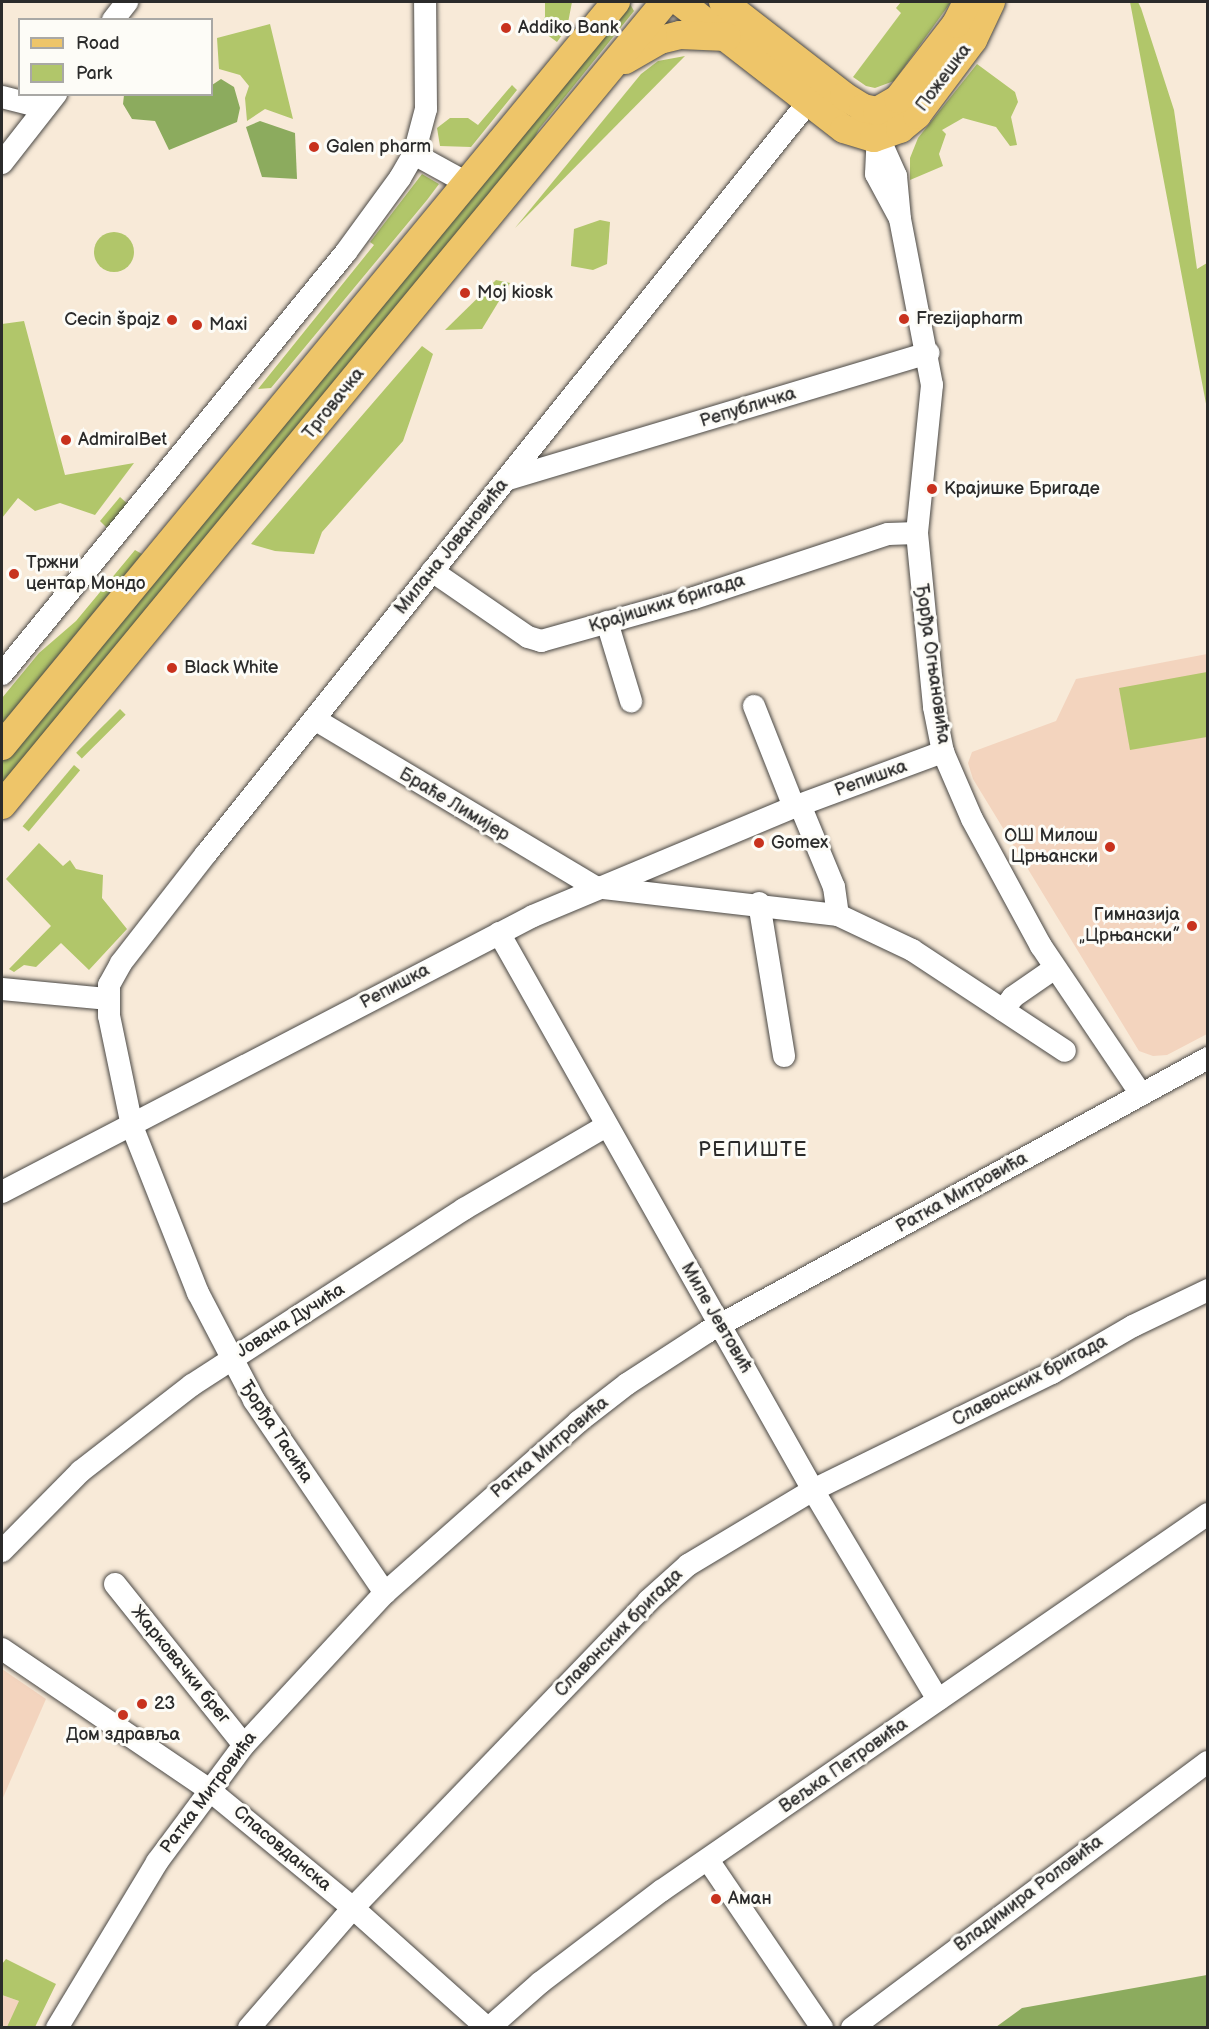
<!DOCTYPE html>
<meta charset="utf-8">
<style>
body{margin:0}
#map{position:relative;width:1209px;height:2029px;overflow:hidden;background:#f8ead8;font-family:"Balsamiq Sans",sans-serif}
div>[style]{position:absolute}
.built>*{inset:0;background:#f3d4be}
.green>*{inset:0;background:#b1c66a;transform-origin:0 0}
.round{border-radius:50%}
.forest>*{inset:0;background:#8cab5e}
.roads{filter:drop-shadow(0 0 2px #4a4845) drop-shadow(0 0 2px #4a4845)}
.minor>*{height:22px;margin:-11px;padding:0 11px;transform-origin:11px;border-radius:11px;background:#fff}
.major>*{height:28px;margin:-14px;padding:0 14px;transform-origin:14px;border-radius:14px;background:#eec569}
.dots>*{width:16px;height:16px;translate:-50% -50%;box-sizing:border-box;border:3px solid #fdfcf7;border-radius:50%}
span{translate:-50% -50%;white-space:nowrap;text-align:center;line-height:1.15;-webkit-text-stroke:6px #fdfcf7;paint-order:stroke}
.poi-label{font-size:18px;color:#2b2b2b}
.left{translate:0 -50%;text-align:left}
.right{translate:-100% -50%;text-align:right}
.street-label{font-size:18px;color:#2b2b2b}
.neighbourhood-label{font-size:20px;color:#2b2b2b;letter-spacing:1.5px}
.frame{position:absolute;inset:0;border:3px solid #2b2b2b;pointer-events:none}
.legend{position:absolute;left:18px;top:18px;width:195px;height:78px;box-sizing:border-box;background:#fdfcf7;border:2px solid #a9a8a5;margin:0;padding:8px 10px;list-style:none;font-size:18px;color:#2b2b2b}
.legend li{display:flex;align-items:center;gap:12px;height:30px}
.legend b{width:30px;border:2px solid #a9a8a5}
</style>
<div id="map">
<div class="built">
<div style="clip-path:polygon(1207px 654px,1207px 1034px,1167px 1055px,1153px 1056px,1139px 1051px,973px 779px,968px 763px,972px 752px,1056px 721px,1076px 679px)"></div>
<div style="clip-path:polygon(2px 1669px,46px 1699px,2px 1800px)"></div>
<div style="clip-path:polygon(2px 1995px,43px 2010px,35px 2027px,2px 2028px)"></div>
</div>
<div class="green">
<div style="clip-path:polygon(545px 2px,572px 2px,567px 28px,557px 42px,538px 28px,545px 17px)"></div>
<div style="clip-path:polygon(901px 2px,951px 2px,894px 81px,875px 88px,866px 86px,853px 77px,901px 13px,896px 8px)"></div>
<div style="clip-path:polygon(1130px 2px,1138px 2px,1141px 8px,1174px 110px,1197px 269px,1207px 263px,1207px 409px)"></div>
<div style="clip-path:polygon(630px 4px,634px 11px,539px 129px,524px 158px,2px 791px,2px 762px)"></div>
<div style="clip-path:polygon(270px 24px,293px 119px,265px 109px,247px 121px,245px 98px,249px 86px,240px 75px,219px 69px,217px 38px)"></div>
<div style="clip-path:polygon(685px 56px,515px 228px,641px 74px,658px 61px)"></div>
<div style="clip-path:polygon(977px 64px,1015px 92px,1018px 102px,1011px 117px,1017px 145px,1010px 146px,996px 127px,963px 118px,942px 130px,946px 134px,939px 154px,943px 166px,910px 180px,910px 158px,918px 138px)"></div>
<div style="clip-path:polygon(512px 85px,517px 90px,471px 147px,440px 146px,437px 128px,450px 118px,468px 118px,478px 125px)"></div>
<div style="clip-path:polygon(422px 174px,439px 184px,427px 200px,271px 388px,258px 389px,374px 245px,370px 242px)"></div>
<div style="clip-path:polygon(600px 220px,610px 222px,607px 264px,593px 270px,571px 266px,574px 229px)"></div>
<div class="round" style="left:94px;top:232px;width:40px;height:40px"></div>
<div style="clip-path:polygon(496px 280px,510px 283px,482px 329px,445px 330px)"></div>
<div style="clip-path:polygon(24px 321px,65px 475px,134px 463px,95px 515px,60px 503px,35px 511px,18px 498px,2px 518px,2px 324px)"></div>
<div style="clip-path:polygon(422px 346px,433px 354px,403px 441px,322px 532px,314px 554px,275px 551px,251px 544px)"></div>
<div style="clip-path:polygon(120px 497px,130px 506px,108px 529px,100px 521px)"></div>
<div style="clip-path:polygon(135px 550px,142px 554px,2px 724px,2px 698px,39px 653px,76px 621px)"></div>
<div style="clip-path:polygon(1207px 672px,1207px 737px,1130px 750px,1119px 688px)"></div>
<div style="left:120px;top:709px;width:8px;height:62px;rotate:45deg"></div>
<div style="left:74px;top:765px;width:8px;height:80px;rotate:40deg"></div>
<div style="clip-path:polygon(39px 843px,63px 866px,70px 860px,76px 869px,103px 875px,102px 898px,127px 929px,89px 970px,61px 943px,36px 967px,24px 965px,14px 972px,9px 969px,51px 926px,6px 879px)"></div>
<div style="clip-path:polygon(6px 1959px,56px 1984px,35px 2027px,7px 2027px,19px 2001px,2px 1995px,2px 1964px)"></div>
</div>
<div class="forest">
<div style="clip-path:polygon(221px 79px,234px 87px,240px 108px,237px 122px,169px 150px,155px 121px,132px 119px,123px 104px,124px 95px,212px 94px,212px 85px)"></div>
<div style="clip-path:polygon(260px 121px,295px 133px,297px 179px,262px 177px,246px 127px)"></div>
<div style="clip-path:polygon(1207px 1975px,1207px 2027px,996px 2027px,1022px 2008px)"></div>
</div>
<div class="roads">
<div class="minor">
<div style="left:113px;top:20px;width:23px;rotate:-52deg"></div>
<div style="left:2px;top:97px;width:44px;rotate:14.3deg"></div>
<div style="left:878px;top:132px;width:42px;rotate:92.7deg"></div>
<div style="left:876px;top:174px;width:47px;rotate:61.8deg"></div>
<div style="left:879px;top:138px;width:42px;rotate:65.9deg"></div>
<div style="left:896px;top:176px;width:43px;rotate:84.7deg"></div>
<div style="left:900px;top:219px;width:169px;rotate:79.1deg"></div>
<div style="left:932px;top:385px;width:149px;rotate:95.8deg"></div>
<div style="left:917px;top:533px;width:175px;rotate:84.4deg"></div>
<div style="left:934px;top:707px;width:46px;rotate:78.7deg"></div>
<div style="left:943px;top:752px;width:73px;rotate:66.6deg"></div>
<div style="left:972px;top:819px;width:145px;rotate:61.5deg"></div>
<div style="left:1041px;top:946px;width:179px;rotate:56deg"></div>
<div style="left:414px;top:154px;width:60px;rotate:28.7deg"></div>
<div style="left:2px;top:163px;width:88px;rotate:-52deg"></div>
<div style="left:508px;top:479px;width:439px;rotate:-16.7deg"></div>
<div style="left:432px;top:571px;width:116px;rotate:34.5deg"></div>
<div style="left:528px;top:637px;width:14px;rotate:17deg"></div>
<div style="left:541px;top:641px;width:159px;rotate:-15.7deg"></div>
<div style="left:694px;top:598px;width:204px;rotate:-18.3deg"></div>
<div style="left:888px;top:534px;width:29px;rotate:-2deg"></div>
<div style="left:607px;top:622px;width:83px;rotate:73.1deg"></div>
<div style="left:2px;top:674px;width:544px;rotate:-50.81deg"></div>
<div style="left:346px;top:252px;width:92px;rotate:-53.9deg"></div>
<div style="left:400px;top:178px;width:28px;rotate:-60deg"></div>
<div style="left:414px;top:154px;width:47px;rotate:-75.1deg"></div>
<div style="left:426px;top:109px;width:107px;rotate:-90.5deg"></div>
<div style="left:754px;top:706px;width:109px;rotate:68.4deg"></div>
<div style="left:316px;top:720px;width:325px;rotate:30.9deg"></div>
<div style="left:595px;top:887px;width:245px;rotate:6.6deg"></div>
<div style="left:838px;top:915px;width:82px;rotate:25.3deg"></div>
<div style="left:912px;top:950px;width:183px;rotate:33.4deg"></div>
<div style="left:800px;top:805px;width:89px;rotate:67.5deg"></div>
<div style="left:834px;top:887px;width:28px;rotate:82deg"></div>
<div style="left:759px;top:903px;width:155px;rotate:80.7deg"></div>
<div style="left:499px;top:933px;width:639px;rotate:60.59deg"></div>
<div style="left:813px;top:1490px;width:244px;rotate:59.2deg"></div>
<div style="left:2px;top:989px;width:105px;rotate:5.4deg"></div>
<div style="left:1003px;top:1010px;width:16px;rotate:-52deg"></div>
<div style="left:1013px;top:997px;width:51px;rotate:-34.6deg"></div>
<div style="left:2px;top:1192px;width:598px;rotate:-27.46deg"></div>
<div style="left:533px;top:916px;width:283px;rotate:-22.7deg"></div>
<div style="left:794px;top:807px;width:159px;rotate:-20.3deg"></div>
<div style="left:2px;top:1551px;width:112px;rotate:-45.4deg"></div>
<div style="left:81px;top:1471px;width:140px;rotate:-37.8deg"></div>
<div style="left:192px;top:1385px;width:324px;rotate:-32.9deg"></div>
<div style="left:464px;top:1209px;width:164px;rotate:-30.3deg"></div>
<div style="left:115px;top:1584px;width:206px;rotate:51.3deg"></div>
<div style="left:385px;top:1593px;width:233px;rotate:-124.2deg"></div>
<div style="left:254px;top:1400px;width:121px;rotate:-117.6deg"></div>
<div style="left:198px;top:1293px;width:180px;rotate:-111.6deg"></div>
<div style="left:132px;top:1126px;width:112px;rotate:-101.8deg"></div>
<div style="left:109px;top:1016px;width:31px;rotate:-90deg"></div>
<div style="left:109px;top:985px;width:25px;rotate:-61deg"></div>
<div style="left:121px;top:963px;width:138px;rotate:-52.1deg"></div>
<div style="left:206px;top:854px;width:965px;rotate:-51.31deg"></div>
<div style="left:2px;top:1649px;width:249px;rotate:34.2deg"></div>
<div style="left:208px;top:1789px;width:188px;rotate:39.4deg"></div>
<div style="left:353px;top:1908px;width:180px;rotate:41.8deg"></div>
<div style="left:708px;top:1860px;width:203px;rotate:55.8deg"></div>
<div style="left:57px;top:2028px;width:194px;rotate:-58.9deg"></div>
<div style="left:157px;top:1862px;width:146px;rotate:-53.4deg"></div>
<div style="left:244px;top:1745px;width:207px;rotate:-47.2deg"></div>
<div style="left:385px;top:1593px;width:258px;rotate:-41.5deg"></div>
<div style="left:578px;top:1422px;width:62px;rotate:-37.8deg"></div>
<div style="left:627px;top:1384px;width:95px;rotate:-33deg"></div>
<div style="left:707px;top:1332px;width:571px;rotate:-28.67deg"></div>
<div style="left:249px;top:2028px;width:159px;rotate:-49.1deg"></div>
<div style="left:353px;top:1908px;width:426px;rotate:-46.1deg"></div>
<div style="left:648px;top:1601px;width:54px;rotate:-42deg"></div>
<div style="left:688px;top:1565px;width:146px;rotate:-31deg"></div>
<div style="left:813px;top:1490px;width:266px;rotate:-26.1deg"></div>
<div style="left:1052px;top:1373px;width:94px;rotate:-30.1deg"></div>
<div style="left:1133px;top:1326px;width:83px;rotate:-25.6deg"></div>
<div style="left:489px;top:2028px;width:69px;rotate:-41.5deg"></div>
<div style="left:541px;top:1982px;width:151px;rotate:-37.2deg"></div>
<div style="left:661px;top:1891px;width:664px;rotate:-34.58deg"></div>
<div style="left:852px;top:2028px;width:444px;rotate:-36.8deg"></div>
</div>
<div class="major">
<div style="left:680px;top:2px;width:207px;rotate:37.8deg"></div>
<div style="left:844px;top:129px;width:31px;rotate:17deg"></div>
<div style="left:874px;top:138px;width:28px;rotate:-19deg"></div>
<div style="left:900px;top:129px;width:22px;rotate:-39deg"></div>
<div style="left:917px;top:115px;width:94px;rotate:-53.3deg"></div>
<div style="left:973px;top:40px;width:42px;rotate:-64.7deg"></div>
<div style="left:723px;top:2px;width:153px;rotate:37.8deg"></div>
<div style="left:844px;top:96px;width:22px;rotate:32deg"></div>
<div style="left:863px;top:108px;width:14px;rotate:12deg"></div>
<div style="left:877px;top:111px;width:24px;rotate:-30deg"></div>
<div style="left:898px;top:99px;width:95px;rotate:-52.3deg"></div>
<div style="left:956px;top:24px;width:25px;rotate:-63deg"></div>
<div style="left:625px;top:60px;width:40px;rotate:-29.7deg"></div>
<div style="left:660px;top:40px;width:21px;rotate:-14deg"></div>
<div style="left:680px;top:35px;width:47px;rotate:2.4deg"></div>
<div style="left:2px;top:746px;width:965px;rotate:-50.47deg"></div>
<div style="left:2px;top:805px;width:1041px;rotate:-50.46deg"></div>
</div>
</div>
<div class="dots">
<div style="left:506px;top:28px;background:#c8321e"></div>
<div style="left:314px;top:147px;background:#c8321e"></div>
<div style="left:465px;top:293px;background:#c8321e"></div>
<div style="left:904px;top:319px;background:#c8321e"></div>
<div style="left:172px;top:320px;background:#c8321e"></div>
<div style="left:197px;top:325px;background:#c8321e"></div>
<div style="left:66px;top:440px;background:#c8321e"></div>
<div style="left:932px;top:489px;background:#c8321e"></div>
<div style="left:14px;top:574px;background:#c8321e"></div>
<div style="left:172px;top:668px;background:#c8321e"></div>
<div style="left:759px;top:843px;background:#c8321e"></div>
<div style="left:1110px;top:847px;background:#c8321e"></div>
<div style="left:1192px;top:926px;background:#c8321e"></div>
<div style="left:142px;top:1704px;background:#c8321e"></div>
<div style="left:123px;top:1715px;background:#c8321e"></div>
<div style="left:716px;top:1899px;background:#c8321e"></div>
</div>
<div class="poi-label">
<span class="left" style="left:518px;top:28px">Addiko Bank</span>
<span class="left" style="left:326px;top:147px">Galen pharm</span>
<span class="left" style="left:477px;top:293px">Moj kiosk</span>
<span class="left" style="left:916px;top:319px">Frezijapharm</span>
<span class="right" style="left:160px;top:320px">Cecin špajz</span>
<span class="left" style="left:209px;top:325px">Maxi</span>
<span class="left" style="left:78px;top:440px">AdmiralBet</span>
<span class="left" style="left:944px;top:489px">Крајишке Бригаде</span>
<span class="left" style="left:26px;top:574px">Тржни<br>центар Мондо</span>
<span class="left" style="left:184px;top:668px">Black White</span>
<span class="right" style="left:1098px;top:847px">ОШ Милош<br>Црњански</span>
<span class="left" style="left:771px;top:843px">Gomex</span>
<span class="right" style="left:1180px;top:926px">Гимназија<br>„Црњански”</span>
<span class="left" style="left:154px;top:1704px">23</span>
<span style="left:123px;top:1735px">Дом здравља</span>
<span class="left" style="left:728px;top:1899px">Аман</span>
</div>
<div class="street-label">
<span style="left:944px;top:78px;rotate:-53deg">Пожешка</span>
<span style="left:334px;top:404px;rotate:-51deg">Трговачка</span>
<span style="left:748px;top:408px;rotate:-17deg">Републичка</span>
<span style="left:452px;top:547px;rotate:-51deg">Милана Јовановића</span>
<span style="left:667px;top:604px;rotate:-17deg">Крајишких бригада</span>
<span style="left:932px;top:664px;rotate:82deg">Ђорђа Огњановића</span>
<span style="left:871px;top:779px;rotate:-20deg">Репишка</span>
<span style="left:454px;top:805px;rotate:31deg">Браће Лимијер</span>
<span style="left:395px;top:987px;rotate:-28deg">Репишка</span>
<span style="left:962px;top:1193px;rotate:-29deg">Ратка Митровића</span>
<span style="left:716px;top:1318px;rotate:60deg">Миле Јевтовић</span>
<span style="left:291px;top:1321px;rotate:-32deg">Јована Дучића</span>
<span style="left:1030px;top:1381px;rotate:-28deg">Славонских бригада</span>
<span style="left:276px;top:1432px;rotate:57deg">Ђорђа Тасића</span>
<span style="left:550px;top:1448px;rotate:-40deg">Ратка Митровића</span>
<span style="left:619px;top:1633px;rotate:-45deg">Славонских бригада</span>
<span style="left:180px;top:1665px;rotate:51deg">Жарковачки брег</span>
<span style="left:844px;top:1766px;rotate:-35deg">Вељка Петровића</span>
<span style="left:209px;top:1793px;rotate:-53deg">Ратка Митровића</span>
<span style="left:282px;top:1849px;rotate:40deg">Спасовданска</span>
<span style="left:1029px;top:1894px;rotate:-37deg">Владимира Роловића</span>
</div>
<div class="neighbourhood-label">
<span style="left:753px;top:1150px">РЕПИШТЕ</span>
</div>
<div class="frame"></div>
<ul class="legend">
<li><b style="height:8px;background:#eec569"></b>Road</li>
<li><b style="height:16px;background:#b1c66a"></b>Park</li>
</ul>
</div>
